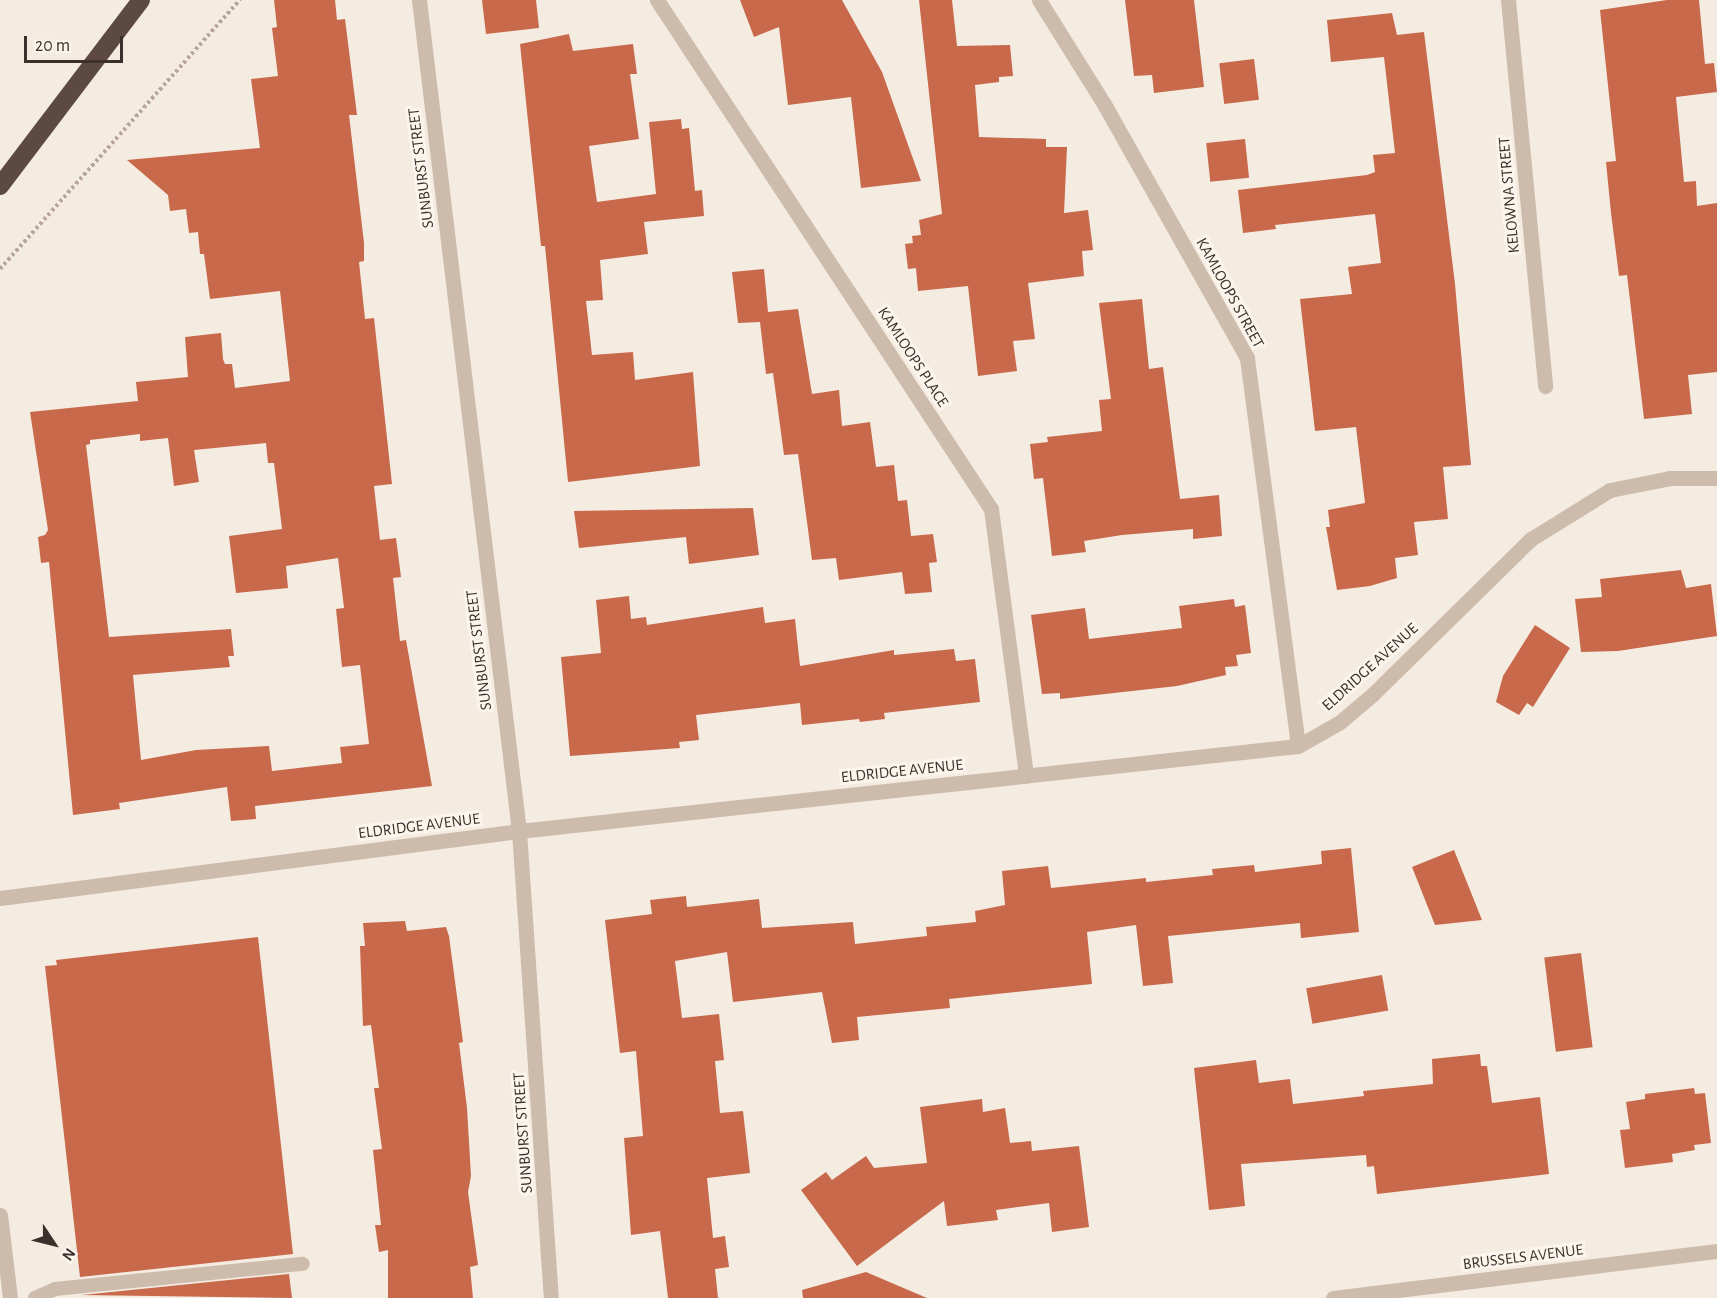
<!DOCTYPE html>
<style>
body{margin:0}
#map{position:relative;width:1717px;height:1298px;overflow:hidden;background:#f4ebe1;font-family:"Alegreya Sans",sans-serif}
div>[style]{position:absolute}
.building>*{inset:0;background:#c8694b;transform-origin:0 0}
.path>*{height:4px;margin-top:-2px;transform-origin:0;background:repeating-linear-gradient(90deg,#b9a596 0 3px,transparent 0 6px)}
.lane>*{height:14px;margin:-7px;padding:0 7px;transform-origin:7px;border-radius:7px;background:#cdbbac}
.street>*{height:15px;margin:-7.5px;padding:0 7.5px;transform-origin:7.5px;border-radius:7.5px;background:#cdbbac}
.highway>*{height:18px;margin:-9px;padding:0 9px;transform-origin:9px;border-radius:9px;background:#5c4a42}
span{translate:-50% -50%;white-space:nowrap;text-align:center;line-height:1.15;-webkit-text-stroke:6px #fbf5ee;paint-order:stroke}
.street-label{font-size:16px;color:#3b302b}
.north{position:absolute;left:24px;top:1214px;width:60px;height:60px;-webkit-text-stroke:4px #fbf5ee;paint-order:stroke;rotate:125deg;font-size:16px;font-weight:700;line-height:24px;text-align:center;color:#3b302b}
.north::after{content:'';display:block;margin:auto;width:21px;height:27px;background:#3b302b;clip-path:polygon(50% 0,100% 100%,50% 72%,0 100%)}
.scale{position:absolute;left:24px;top:36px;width:99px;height:27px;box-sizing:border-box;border:3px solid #3b302b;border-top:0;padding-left:8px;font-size:18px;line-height:21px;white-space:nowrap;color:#3b302b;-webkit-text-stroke:4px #fbf5ee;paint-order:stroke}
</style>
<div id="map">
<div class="building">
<div style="clip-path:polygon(evenodd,274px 0,335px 0,337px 20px,345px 19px,357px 115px,349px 115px,364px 243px,364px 261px,359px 262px,365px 319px,374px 318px,392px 484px,374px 486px,380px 540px,396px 538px,401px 577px,393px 578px,400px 641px,406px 640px,432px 786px,255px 806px,256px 819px,231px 821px,227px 787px,119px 803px,120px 809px,73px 815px,49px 562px,41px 563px,38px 537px,45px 535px,48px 530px,30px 412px,138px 401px,136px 382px,188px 377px,185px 337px,221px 333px,223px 359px,225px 364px,232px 364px,235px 388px,290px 381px,280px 291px,210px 299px,204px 254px,200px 254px,198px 232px,189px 233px,186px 209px,170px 211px,168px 195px,127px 160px,260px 148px,251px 79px,278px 76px,272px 28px,277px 27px,274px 0,140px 434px,140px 441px,168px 438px,174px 486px,199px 482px,194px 450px,266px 443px,268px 463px,274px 463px,282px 529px,229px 536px,236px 593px,288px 588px,286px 566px,338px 558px,344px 608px,336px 609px,342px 667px,360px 665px,369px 744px,340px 747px,342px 763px,272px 771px,269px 746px,196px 750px,141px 760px,133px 675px,230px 667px,228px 656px,234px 656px,231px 629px,109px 637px,86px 445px,90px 444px,90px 440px,140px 434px)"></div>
<div style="clip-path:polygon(482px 0,536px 0,539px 28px,486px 34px)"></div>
<div style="clip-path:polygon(740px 0,842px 0,882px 72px,921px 181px,861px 188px,851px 97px,788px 105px,779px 27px,754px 37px)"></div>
<div style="clip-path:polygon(919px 0,952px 0,957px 46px,1010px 45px,1013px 76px,999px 77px,999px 82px,975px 85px,979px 137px,1046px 139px,1046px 147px,1067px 147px,1064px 213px,1088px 210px,1093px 250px,1082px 251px,1084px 276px,1028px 283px,1035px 339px,1013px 341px,1017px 371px,978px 376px,968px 286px,918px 291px,916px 268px,908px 269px,905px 244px,913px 243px,912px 236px,921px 235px,919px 220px,942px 214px)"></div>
<div style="clip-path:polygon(1125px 0,1194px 0,1204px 87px,1154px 93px,1152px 75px,1134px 76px)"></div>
<div style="clip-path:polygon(1667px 0,1699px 0,1705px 64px,1714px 63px,1717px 92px,1676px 97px,1684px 182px,1696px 181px,1697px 206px,1717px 203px,1717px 372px,1688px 375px,1692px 414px,1644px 419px,1627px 275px,1619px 276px,1611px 213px,1606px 162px,1616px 161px,1600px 10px)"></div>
<div style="clip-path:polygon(1392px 13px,1397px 35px,1424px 32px,1455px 284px,1471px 465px,1443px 467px,1448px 519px,1414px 522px,1418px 555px,1395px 558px,1397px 578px,1370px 586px,1337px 590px,1326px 527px,1330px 527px,1328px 510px,1365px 503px,1356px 427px,1315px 431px,1300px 299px,1352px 294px,1348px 267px,1381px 263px,1375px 214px,1275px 225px,1276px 229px,1243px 233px,1238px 190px,1367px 175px,1375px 172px,1373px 155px,1395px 153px,1384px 57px,1331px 62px,1327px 20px)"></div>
<div style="clip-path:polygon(569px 34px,573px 51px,633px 44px,637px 74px,630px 74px,639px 139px,589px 146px,597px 202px,656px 194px,649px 122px,681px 119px,682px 129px,689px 128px,695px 191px,702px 190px,704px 216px,644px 222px,648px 254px,600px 260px,603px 300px,586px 301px,592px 355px,633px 352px,635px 380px,693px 372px,700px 466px,568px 482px,545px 246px,541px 246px,520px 44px)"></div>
<div style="left:1254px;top:59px;width:41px;height:35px;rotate:83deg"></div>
<div style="left:1245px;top:139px;width:39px;height:39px;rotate:84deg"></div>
<div style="clip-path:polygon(764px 269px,768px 312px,798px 309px,812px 394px,839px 390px,842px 426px,870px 422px,876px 467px,894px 465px,898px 501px,907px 500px,911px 536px,933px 534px,937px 562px,929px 563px,932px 592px,905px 594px,902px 572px,839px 580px,836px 558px,812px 560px,798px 454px,784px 455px,773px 373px,766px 374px,760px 322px,738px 323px,732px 272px)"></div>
<div style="clip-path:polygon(1142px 299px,1149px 369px,1163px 367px,1180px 499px,1219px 495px,1222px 536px,1193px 539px,1193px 529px,1122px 535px,1084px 541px,1086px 552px,1052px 556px,1043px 478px,1034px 479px,1030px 444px,1048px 442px,1047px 437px,1102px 431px,1099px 400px,1111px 399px,1099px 303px)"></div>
<div style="clip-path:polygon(753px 508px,759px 555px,689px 564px,686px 537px,579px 548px,574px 511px)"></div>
<div style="clip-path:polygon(1681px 570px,1686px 588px,1711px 584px,1717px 636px,1618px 651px,1581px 652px,1575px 599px,1602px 597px,1600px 579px)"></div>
<div style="clip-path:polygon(629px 596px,631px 619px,646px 617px,647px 625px,763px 607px,765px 623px,795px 619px,800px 666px,894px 650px,894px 655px,954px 649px,956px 661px,975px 659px,980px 702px,884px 713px,885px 719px,860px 722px,859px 719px,802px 725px,800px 703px,696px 715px,699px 740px,679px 742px,680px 748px,570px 756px,561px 657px,601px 653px,596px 600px)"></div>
<div style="clip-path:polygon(1234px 599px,1235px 607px,1245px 605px,1251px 653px,1236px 655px,1238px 666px,1225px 667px,1226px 675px,1177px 686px,1060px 699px,1060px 693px,1042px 694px,1031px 615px,1085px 608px,1089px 639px,1182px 628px,1179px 606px)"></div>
<div style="clip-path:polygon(1535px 625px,1570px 648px,1533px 707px,1527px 703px,1519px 715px,1496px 702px,1503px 676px)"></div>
<div style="clip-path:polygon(1351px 848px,1359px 932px,1301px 938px,1300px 923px,1168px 936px,1173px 983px,1143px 986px,1136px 925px,1087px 932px,1092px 984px,949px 999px,950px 1008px,857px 1017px,859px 1040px,832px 1043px,822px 992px,733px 1002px,727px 952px,675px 961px,682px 1018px,719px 1014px,724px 1060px,715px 1061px,720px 1113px,743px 1111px,750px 1173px,707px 1178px,713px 1238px,725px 1236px,729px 1267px,715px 1269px,718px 1298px,668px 1298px,660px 1231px,631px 1235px,624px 1138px,643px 1136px,636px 1051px,620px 1053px,605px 920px,652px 914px,650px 900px,686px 896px,687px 907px,759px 899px,762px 928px,853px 922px,855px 944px,927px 936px,926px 927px,976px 922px,975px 911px,1005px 905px,1002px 871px,1048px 866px,1051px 888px,1146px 878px,1146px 882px,1213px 875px,1212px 869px,1254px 865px,1255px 872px,1322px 864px,1321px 851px)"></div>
<div style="clip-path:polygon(1454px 850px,1482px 920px,1435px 925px,1412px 867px)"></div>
<div style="clip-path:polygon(405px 921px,407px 931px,446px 927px,449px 936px,463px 1042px,459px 1043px,467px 1108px,471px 1176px,468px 1192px,478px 1265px,470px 1267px,473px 1298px,388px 1298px,388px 1250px,379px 1252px,375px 1225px,381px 1225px,373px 1150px,382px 1149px,374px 1088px,379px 1088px,371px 1025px,363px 1026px,360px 946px,365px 946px,363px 923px)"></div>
<div style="clip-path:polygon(258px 937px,293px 1254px,80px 1277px,45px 966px,57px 965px,56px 960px)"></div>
<div style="left:1581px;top:953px;width:95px;height:37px;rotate:83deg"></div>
<div style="left:1382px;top:975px;width:36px;height:77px;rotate:80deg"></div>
<div style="clip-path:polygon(1480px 1054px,1481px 1066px,1487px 1066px,1492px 1103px,1540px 1097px,1549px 1174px,1377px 1194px,1374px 1166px,1367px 1167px,1366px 1155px,1241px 1164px,1245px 1206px,1209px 1210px,1194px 1068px,1256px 1060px,1259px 1083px,1290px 1079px,1293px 1104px,1364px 1096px,1363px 1091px,1433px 1084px,1432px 1059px)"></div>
<div style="clip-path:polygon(1694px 1088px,1695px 1094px,1705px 1093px,1711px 1143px,1694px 1145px,1695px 1150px,1672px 1154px,1673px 1162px,1625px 1168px,1620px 1130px,1630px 1129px,1626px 1102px,1645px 1099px,1645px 1094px)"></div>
<div style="clip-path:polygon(982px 1099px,983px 1112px,1005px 1108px,1010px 1143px,1031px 1141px,1032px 1151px,1079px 1146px,1089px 1227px,1052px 1232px,1049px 1203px,996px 1210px,998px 1220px,947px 1226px,944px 1201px,857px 1266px,801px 1190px,826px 1172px,832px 1180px,866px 1156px,874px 1168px,927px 1163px,920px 1107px)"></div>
<div style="clip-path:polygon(866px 1272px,927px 1298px,803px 1298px,802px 1290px)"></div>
<div style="clip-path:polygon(289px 1274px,292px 1298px,82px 1295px)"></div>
</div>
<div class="path">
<div style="left:0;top:269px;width:361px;rotate:-48.3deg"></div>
</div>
<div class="lane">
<div style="left:35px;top:1298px;width:22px;rotate:-24deg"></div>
<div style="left:55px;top:1289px;width:249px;rotate:-5.8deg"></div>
</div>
<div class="street">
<div style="left:419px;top:0;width:837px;rotate:83.14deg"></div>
<div style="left:519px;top:831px;width:468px;rotate:86.1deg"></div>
<div style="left:657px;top:0;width:609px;rotate:56.73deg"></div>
<div style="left:991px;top:509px;width:269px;rotate:82.5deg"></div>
<div style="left:1039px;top:0;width:123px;rotate:58deg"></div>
<div style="left:1104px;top:104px;width:291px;rotate:60.6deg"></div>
<div style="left:1247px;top:358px;width:391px;rotate:82.5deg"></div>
<div style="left:1508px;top:0;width:388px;rotate:84.5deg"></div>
<div style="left:0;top:898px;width:523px;rotate:-7.36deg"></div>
<div style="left:519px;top:831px;width:784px;rotate:-6.23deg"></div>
<div style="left:1298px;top:746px;width:48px;rotate:-29.7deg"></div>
<div style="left:1340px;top:722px;width:43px;rotate:-40.3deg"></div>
<div style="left:1373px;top:694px;width:221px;rotate:-44.5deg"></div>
<div style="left:1531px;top:539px;width:93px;rotate:-31.8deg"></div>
<div style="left:1610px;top:490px;width:61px;rotate:-11.3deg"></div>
<div style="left:1670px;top:478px;width:47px"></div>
<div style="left:0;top:1215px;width:84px;rotate:83.1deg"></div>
<div style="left:1333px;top:1298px;width:387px;rotate:-7deg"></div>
</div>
<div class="highway">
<div style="left:0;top:186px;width:233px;rotate:-52.8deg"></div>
</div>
<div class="street-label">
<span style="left:421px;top:168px;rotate:-97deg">SUNBURST STREET</span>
<span style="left:1509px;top:195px;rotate:-95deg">KELOWNA STREET</span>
<span style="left:1230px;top:293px;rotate:61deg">KAMLOOPS STREET</span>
<span style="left:913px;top:357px;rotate:57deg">KAMLOOPS PLACE</span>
<span style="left:479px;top:650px;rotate:-97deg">SUNBURST STREET</span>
<span style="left:1370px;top:667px;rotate:-42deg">ELDRIDGE AVENUE</span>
<span style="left:902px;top:771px;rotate:-6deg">ELDRIDGE AVENUE</span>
<span style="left:419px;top:826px;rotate:-7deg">ELDRIDGE AVENUE</span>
<span style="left:523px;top:1133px;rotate:-94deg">SUNBURST STREET</span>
<span style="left:1523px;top:1257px;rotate:-7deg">BRUSSELS AVENUE</span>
</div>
<div class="north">N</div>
<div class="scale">20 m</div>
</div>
